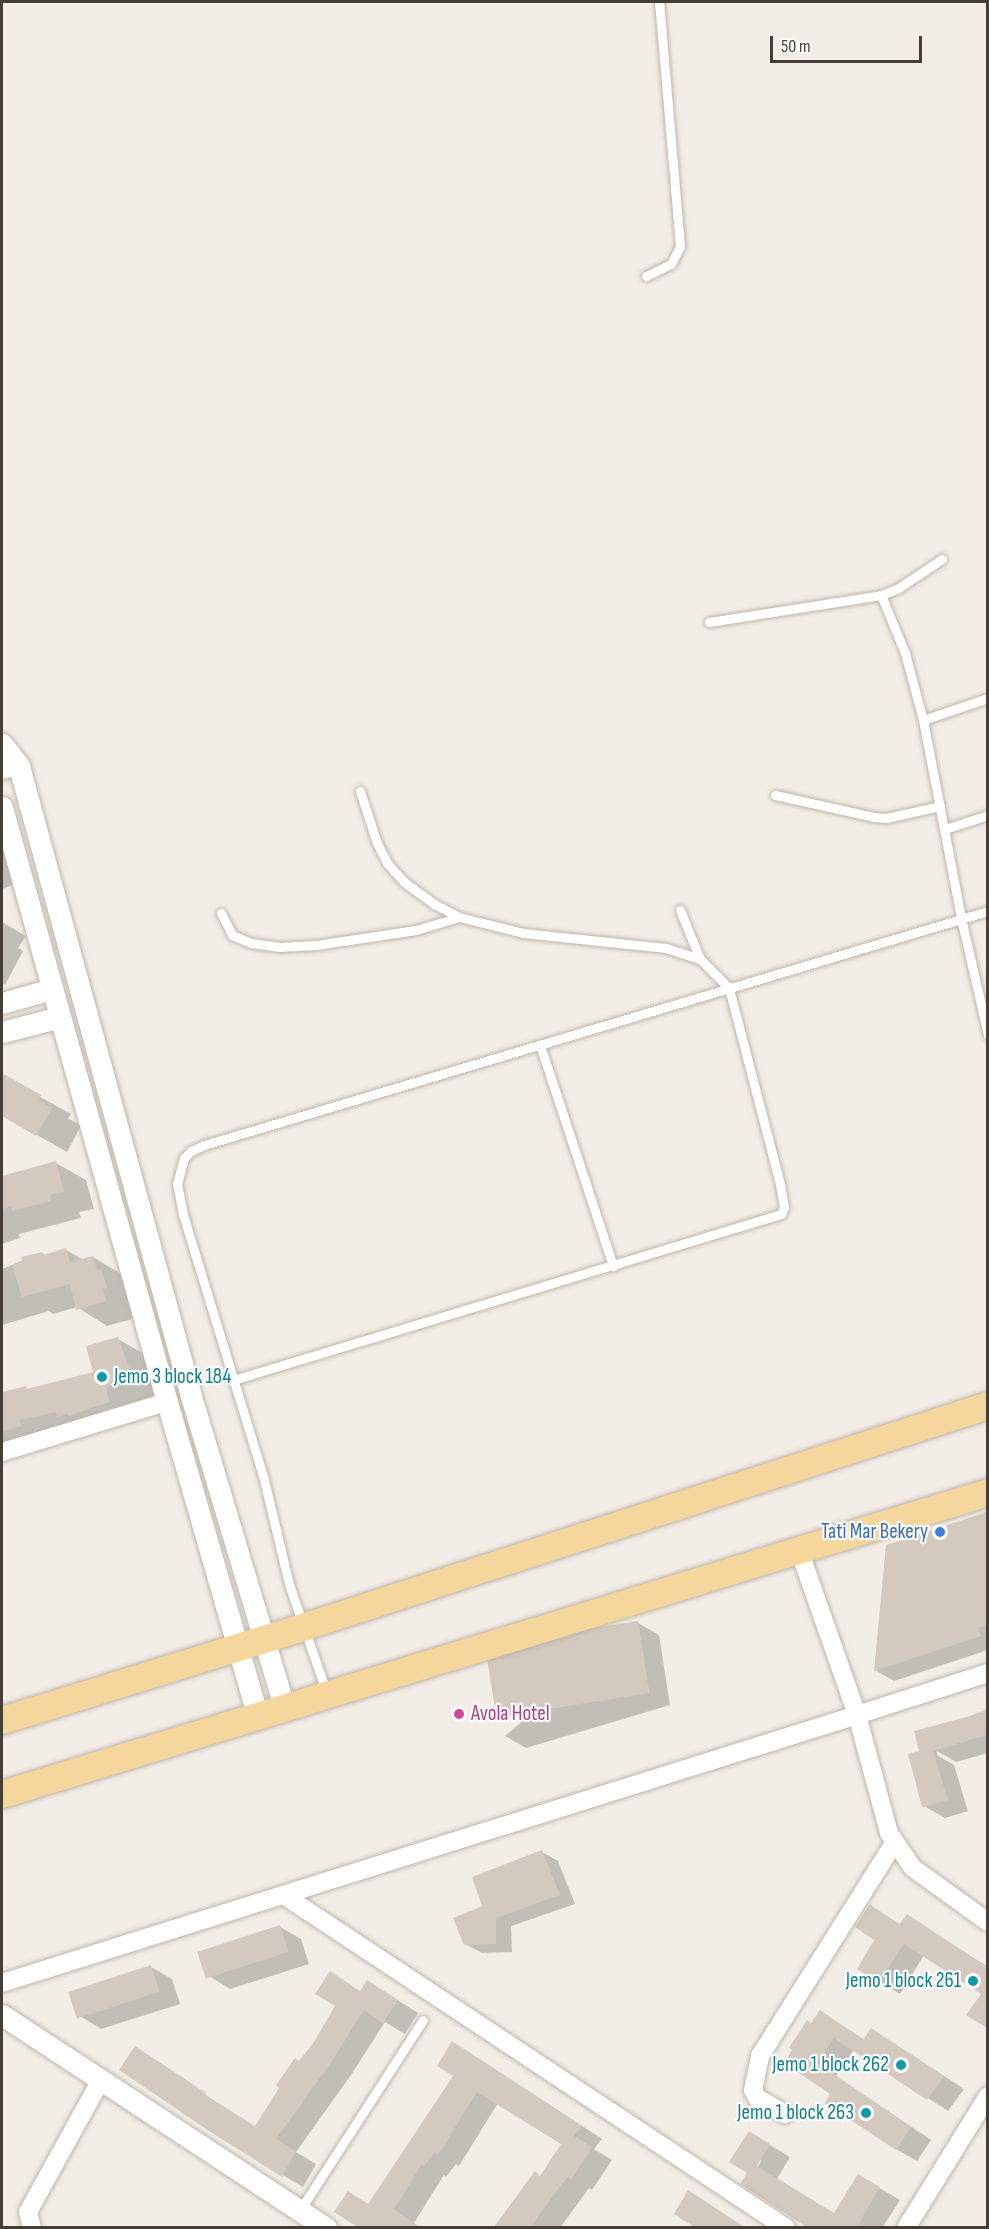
<!DOCTYPE html>
<style>
body{margin:0}
#map{position:relative;width:989px;height:2229px;overflow:hidden;background:#f2eee7;font-family:"Sofia Sans Condensed",sans-serif}
div>[style]{position:absolute}
.shadow>*{inset:0;background:#0003}
.building>*{inset:0;background:#d3c9be;transform-origin:0 0}
.roads{filter:drop-shadow(0 0 2px #bdb5ab) drop-shadow(0 0 2px #bdb5ab)}
.service>*{height:9px;margin:-4.5px;padding:0 4.5px;transform-origin:4.5px;border-radius:4.5px;background:#fff}
.minor>*{height:18px;margin:-9px;padding:0 9px;transform-origin:9px;border-radius:9px;background:#fff}
.tertiary>*{height:21px;margin:-10.5px;padding:0 10.5px;transform-origin:10.5px;border-radius:10.5px;background:#fff}
.primary>*{height:27px;margin:-13.5px;padding:0 13.5px;transform-origin:13.5px;border-radius:13.5px;background:#f5d69d}
.dots>*{width:16px;height:16px;translate:-50% -50%;box-sizing:border-box;border:3px solid #fff;border-radius:50%}
span{translate:-50% -50%;white-space:nowrap;text-align:center;line-height:1.15;-webkit-text-stroke:4.5px #fff;paint-order:stroke}
.culture-label{font-size:21px;color:#0d838f}
.left{translate:0 -50%;text-align:left}
.right{translate:-100% -50%;text-align:right}
.shop-label{font-size:21px;color:#366cbe}
.hotel-label{font-size:21px;color:#b23c85}
.frame{position:absolute;inset:0;border:3px solid #453e37;pointer-events:none}
.scale{position:absolute;left:770px;top:36px;width:152px;height:27px;box-sizing:border-box;border:3px solid #453e37;border-top:0;padding-left:8px;font-size:18px;line-height:21px;white-space:nowrap;color:#453e37;-webkit-text-stroke:4px #fff;paint-order:stroke}
</style>
<div id="map">
<div class="shadow">
<div style="clip-path:polygon(2px 844px,4px 852px,9px 855px,13px 885px,2px 889px)"></div>
<div style="clip-path:polygon(2px 922px,26px 936px,18px 948px,23px 951px,5px 985px,2px 983px)"></div>
<div style="clip-path:polygon(6px 1078px,71px 1114px,68px 1118px,81px 1126px,67px 1152px,2px 1115px,2px 1081px,4px 1082px)"></div>
<div style="clip-path:polygon(56px 1163px,86px 1180px,94px 1209px,79px 1212px,81px 1218px,19px 1234px,20px 1238px,2px 1244px,2px 1177px)"></div>
<div style="clip-path:polygon(66px 1250px,84px 1260px,93px 1257px,123px 1275px,136px 1318px,107px 1326px,77px 1307px,53px 1314px,49px 1311px,2px 1325px,2px 1269px,42px 1253px,46px 1256px)"></div>
<div style="clip-path:polygon(118px 1339px,146px 1355px,156px 1397px,132px 1403px,136px 1418px,2px 1449px,2px 1395px,95px 1373px)"></div>
<div style="clip-path:polygon(988px 1514px,988px 1596px,984px 1597px,988px 1609px,988px 1650px,894px 1681px,875px 1670px,887px 1546px)"></div>
<div style="clip-path:polygon(638px 1623px,659px 1635px,670px 1705px,526px 1748px,505px 1736px)"></div>
<div style="clip-path:polygon(988px 1712px,988px 1753px,956px 1762px,937px 1751px,937px 1755px,954px 1765px,968px 1811px,945px 1818px,924px 1806px,921px 1752px,970px 1718px)"></div>
<div style="clip-path:polygon(542px 1852px,558px 1861px,575px 1904px,511px 1926px,512px 1952px,482px 1953px,465px 1944px,483px 1906px)"></div>
<div style="clip-path:polygon(871px 1906px,901px 1925px,907px 1916px,988px 1967px,988px 2026px,968px 2015px,983px 1994px,924px 1955px,900px 1994px,859px 1969px,876px 1939px)"></div>
<div style="clip-path:polygon(280px 1927px,301px 1939px,309px 1964px,230px 1989px,209px 1976px)"></div>
<div style="clip-path:polygon(151px 1967px,172px 1979px,180px 2004px,101px 2029px,80px 2016px)"></div>
<div style="clip-path:polygon(331px 1973px,361px 1992px,388px 1994px,418px 2013px,405px 2034px,385px 2022px,351px 2075px,296px 2152px,316px 2164px,303px 2187px,283px 2175px,136px 2048px,255px 2128px,315px 2042px,337px 2006px)"></div>
<div style="clip-path:polygon(821px 2012px,865px 2040px,892px 2042px,964px 2089px,948px 2111px,854px 2050px,836px 2076px,931px 2140px,917px 2161px,896px 2149px,832px 2094px,786px 2063px)"></div>
<div style="clip-path:polygon(473px 2055px,602px 2139px,594px 2149px,612px 2160px,592px 2190px,589px 2188px,560px 2228px,495px 2228px,541px 2177px,564px 2144px,498px 2103px,459px 2166px,456px 2164px,446px 2177px,444px 2175px,414px 2223px,421px 2228px,362px 2228px,369px 2205px)"></div>
<div style="clip-path:polygon(evenodd,750px 2133px,790px 2157px,777px 2179px,835px 2215px,859px 2176px,900px 2200px,882px 2228px,811px 2228px,749px 2172px,750px 2133px,762px 2159px,755px 2173px,756px 2164px,762px 2159px)"></div>
</div>
<div class="building">
<div style="clip-path:polygon(2px 1073px,41px 1095px,39px 1100px,52px 1108px,36px 1136px,2px 1116px)"></div>
<div style="clip-path:polygon(56px 1161px,64px 1192px,50px 1195px,51px 1201px,12px 1211px,11px 1207px,2px 1209px,2px 1176px)"></div>
<div style="clip-path:polygon(66px 1248px,70px 1262px,93px 1256px,97px 1270px,101px 1269px,107px 1288px,103px 1289px,106px 1301px,76px 1310px,70px 1284px,22px 1297px,12px 1265px,22px 1261px,21px 1257px,42px 1252px,43px 1255px)"></div>
<div style="clip-path:polygon(118px 1337px,129px 1368px,126px 1369px,130px 1381px,106px 1387px,109px 1402px,69px 1416px,68px 1414px,57px 1417px,56px 1412px,20px 1420px,21px 1426px,2px 1431px,2px 1392px,26px 1386px,27px 1389px,93px 1372px,86px 1346px)"></div>
<div style="clip-path:polygon(987px 1512px,987px 1626px,978px 1628px,981px 1636px,874px 1671px,886px 1545px)"></div>
<div style="left:638px;top:1621px;width:73px;height:155px;rotate:81deg"></div>
<div style="clip-path:polygon(987px 1709px,987px 1735px,933px 1751px,948px 1800px,922px 1807px,908px 1754px,919px 1751px,914px 1731px,970px 1716px)"></div>
<div style="clip-path:polygon(542px 1850px,560px 1895px,496px 1918px,496px 1944px,464px 1945px,453px 1918px,482px 1906px,472px 1877px)"></div>
<div style="clip-path:polygon(870px 1904px,899px 1925px,907px 1914px,987px 1967px,987px 2028px,966px 2015px,981px 1994px,904px 1944px,878px 1983px,857px 1969px,874px 1940px,855px 1927px)"></div>
<div style="left:280px;top:1925px;width:28px;height:87px;rotate:72deg"></div>
<div style="left:151px;top:1965px;width:28px;height:87px;rotate:72deg"></div>
<div style="clip-path:polygon(330px 1971px,360px 1991px,367px 1980px,398px 2000px,383px 2023px,364px 2010px,330px 2064px,276px 2139px,296px 2151px,282px 2177px,209px 2131px,119px 2070px,135px 2046px,206px 2093px,205px 2095px,255px 2126px,279px 2088px,276px 2085px,295px 2058px,299px 2061px,314px 2042px,335px 2006px,315px 1994px)"></div>
<div style="clip-path:polygon(820px 2010px,863px 2040px,871px 2028px,944px 2076px,927px 2100px,834px 2038px,817px 2063px,911px 2127px,896px 2150px,825px 2103px,830px 2094px,784px 2063px,792px 2050px,789px 2048px,807px 2020px,811px 2023px)"></div>
<div style="clip-path:polygon(452px 2041px,582px 2126px,574px 2136px,592px 2147px,571px 2180px,567px 2177px,530px 2228px,493px 2228px,535px 2171px,540px 2176px,561px 2144px,477px 2092px,438px 2155px,434px 2153px,424px 2166px,422px 2164px,394px 2209px,420px 2228px,359px 2228px,334px 2212px,348px 2191px,368px 2204px,453px 2076px,437px 2066px)"></div>
<div style="clip-path:polygon(749px 2131px,770px 2144px,757px 2166px,834px 2213px,858px 2174px,880px 2187px,856px 2228px,808px 2228px,740px 2184px,747px 2173px,729px 2162px)"></div>
<div style="clip-path:polygon(688px 2190px,746px 2228px,696px 2228px,674px 2214px)"></div>
</div>
<div class="roads">
<div class="service">
<div style="left:646px;top:276px;width:28px;rotate:-26deg"></div>
<div style="left:671px;top:264px;width:20px;rotate:-63deg"></div>
<div style="left:680px;top:246px;width:245px;rotate:-94.9deg"></div>
<div style="left:881px;top:595px;width:63px;rotate:67.5deg"></div>
<div style="left:905px;top:653px;width:69px;rotate:75deg"></div>
<div style="left:923px;top:720px;width:202px;rotate:79.1deg"></div>
<div style="left:961px;top:918px;width:120px;rotate:77deg"></div>
<div style="left:709px;top:622px;width:174px;rotate:-8.9deg"></div>
<div style="left:881px;top:595px;width:17px;rotate:-21deg"></div>
<div style="left:897px;top:589px;width:54px;rotate:-33.7deg"></div>
<div style="left:923px;top:720px;width:69px;rotate:-18.7deg"></div>
<div style="left:360px;top:791px;width:55px;rotate:71.9deg"></div>
<div style="left:377px;top:843px;width:22px;rotate:63deg"></div>
<div style="left:387px;top:863px;width:25px;rotate:48deg"></div>
<div style="left:404px;top:882px;width:37px;rotate:36deg"></div>
<div style="left:434px;top:904px;width:28px;rotate:27deg"></div>
<div style="left:459px;top:917px;width:66px;rotate:14deg"></div>
<div style="left:523px;top:933px;width:144px;rotate:6deg"></div>
<div style="left:666px;top:948px;width:36px;rotate:18deg"></div>
<div style="left:775px;top:795px;width:101px;rotate:12.5deg"></div>
<div style="left:874px;top:817px;width:12px;rotate:5deg"></div>
<div style="left:886px;top:818px;width:55px;rotate:-12.5deg"></div>
<div style="left:945px;top:829px;width:45px;rotate:-18deg"></div>
<div style="left:221px;top:913px;width:25px;rotate:63deg"></div>
<div style="left:232px;top:935px;width:21px;rotate:23deg"></div>
<div style="left:251px;top:943px;width:29px;rotate:8deg"></div>
<div style="left:280px;top:947px;width:36px;rotate:-3deg"></div>
<div style="left:316px;top:945px;width:101px;rotate:-8.5deg"></div>
<div style="left:416px;top:930px;width:45px;rotate:-16.8deg"></div>
<div style="left:540px;top:1045px;width:233px;rotate:71.7deg"></div>
<div style="left:233px;top:1380px;width:573px;rotate:-16.85deg"></div>
<div style="left:781px;top:1214px;width:8px;rotate:-67deg"></div>
<div style="left:784px;top:1207px;width:23px;rotate:-100deg"></div>
<div style="left:780px;top:1184px;width:203px;rotate:-104.6deg"></div>
<div style="left:729px;top:988px;width:41px;rotate:-135deg"></div>
<div style="left:700px;top:959px;width:53px;rotate:-112.2deg"></div>
<div style="left:326px;top:1691px;width:113px;rotate:-109.1deg"></div>
<div style="left:289px;top:1584px;width:111px;rotate:-103.5deg"></div>
<div style="left:263px;top:1476px;width:274px;rotate:-107deg"></div>
<div style="left:183px;top:1214px;width:31px;rotate:-101deg"></div>
<div style="left:177px;top:1184px;width:27px;rotate:-75deg"></div>
<div style="left:184px;top:1158px;width:10px;rotate:-45deg"></div>
<div style="left:191px;top:1151px;width:14px;rotate:-25deg"></div>
<div style="left:204px;top:1145px;width:818px;rotate:-16.62deg"></div>
<div style="left:300px;top:2210px;width:226px;rotate:-57.1deg"></div>
</div>
<div class="minor">
<div style="left:2px;top:770px;width:17px;rotate:-13deg"></div>
<div style="left:2px;top:1452px;width:172px;rotate:-16.9deg"></div>
<div style="left:799px;top:1550px;width:175px;rotate:70.6deg"></div>
<div style="left:857px;top:1715px;width:138px;rotate:-17.8deg"></div>
<div style="left:285px;top:1896px;width:601px;rotate:33.53deg"></div>
<div style="left:2px;top:1983px;width:896px;rotate:-17.4deg"></div>
<div style="left:857px;top:1715px;width:122px;rotate:74.8deg"></div>
<div style="left:889px;top:1833px;width:42px;rotate:55.6deg"></div>
<div style="left:913px;top:1868px;width:92px;rotate:35.8deg"></div>
<div style="left:785px;top:2114px;width:32px;rotate:-150deg"></div>
<div style="left:757px;top:2098px;width:9px;rotate:-117deg"></div>
<div style="left:753px;top:2090px;width:35px;rotate:-78deg"></div>
<div style="left:760px;top:2056px;width:253px;rotate:-57.8deg"></div>
<div style="left:32px;top:2228px;width:16px;rotate:-104deg"></div>
<div style="left:28px;top:2212px;width:151px;rotate:-61.1deg"></div>
<div style="left:906px;top:2228px;width:155px;rotate:-58.2deg"></div>
</div>
<div class="tertiary">
<div style="left:2px;top:744px;width:28px;rotate:52deg"></div>
<div style="left:19px;top:766px;width:653px;rotate:74.73deg"></div>
<div style="left:191px;top:1396px;width:327px;rotate:73.3deg"></div>
<div style="left:2px;top:807px;width:617px;rotate:74.5deg"></div>
<div style="left:167px;top:1402px;width:328px;rotate:73.9deg"></div>
<div style="left:2px;top:1003px;width:51px;rotate:-15.9deg"></div>
<div style="left:2px;top:1032px;width:60px;rotate:-14.5deg"></div>
<div style="left:2px;top:2015px;width:388px;rotate:33.3deg"></div>
</div>
<div class="primary">
<div style="left:2px;top:1720px;width:317px;rotate:-17.2deg"></div>
<div style="left:305px;top:1626px;width:718px;rotate:-17.93deg"></div>
<div style="left:2px;top:1794px;width:1031px;rotate:-17.03deg"></div>
</div>
</div>
<div class="dots">
<div style="left:102px;top:1377px;background:#0f9aa8"></div>
<div style="left:940px;top:1532px;background:#3f7fe0"></div>
<div style="left:459px;top:1714px;background:#d1479c"></div>
<div style="left:973px;top:1981px;background:#0f9aa8"></div>
<div style="left:901px;top:2065px;background:#0f9aa8"></div>
<div style="left:866px;top:2113px;background:#0f9aa8"></div>
</div>
<div class="culture-label">
<span class="left" style="left:114px;top:1377px">Jemo 3 block 184</span>
<span class="right" style="left:961px;top:1981px">Jemo 1 block 261</span>
<span class="right" style="left:889px;top:2065px">Jemo 1 block 262</span>
<span class="right" style="left:854px;top:2113px">Jemo 1 block 263</span>
</div>
<div class="shop-label">
<span class="right" style="left:928px;top:1532px">Tati Mar Bekery</span>
</div>
<div class="hotel-label">
<span class="left" style="left:471px;top:1714px">Avola Hotel</span>
</div>
<div class="frame"></div>
<div class="scale">50 m</div>
</div>
